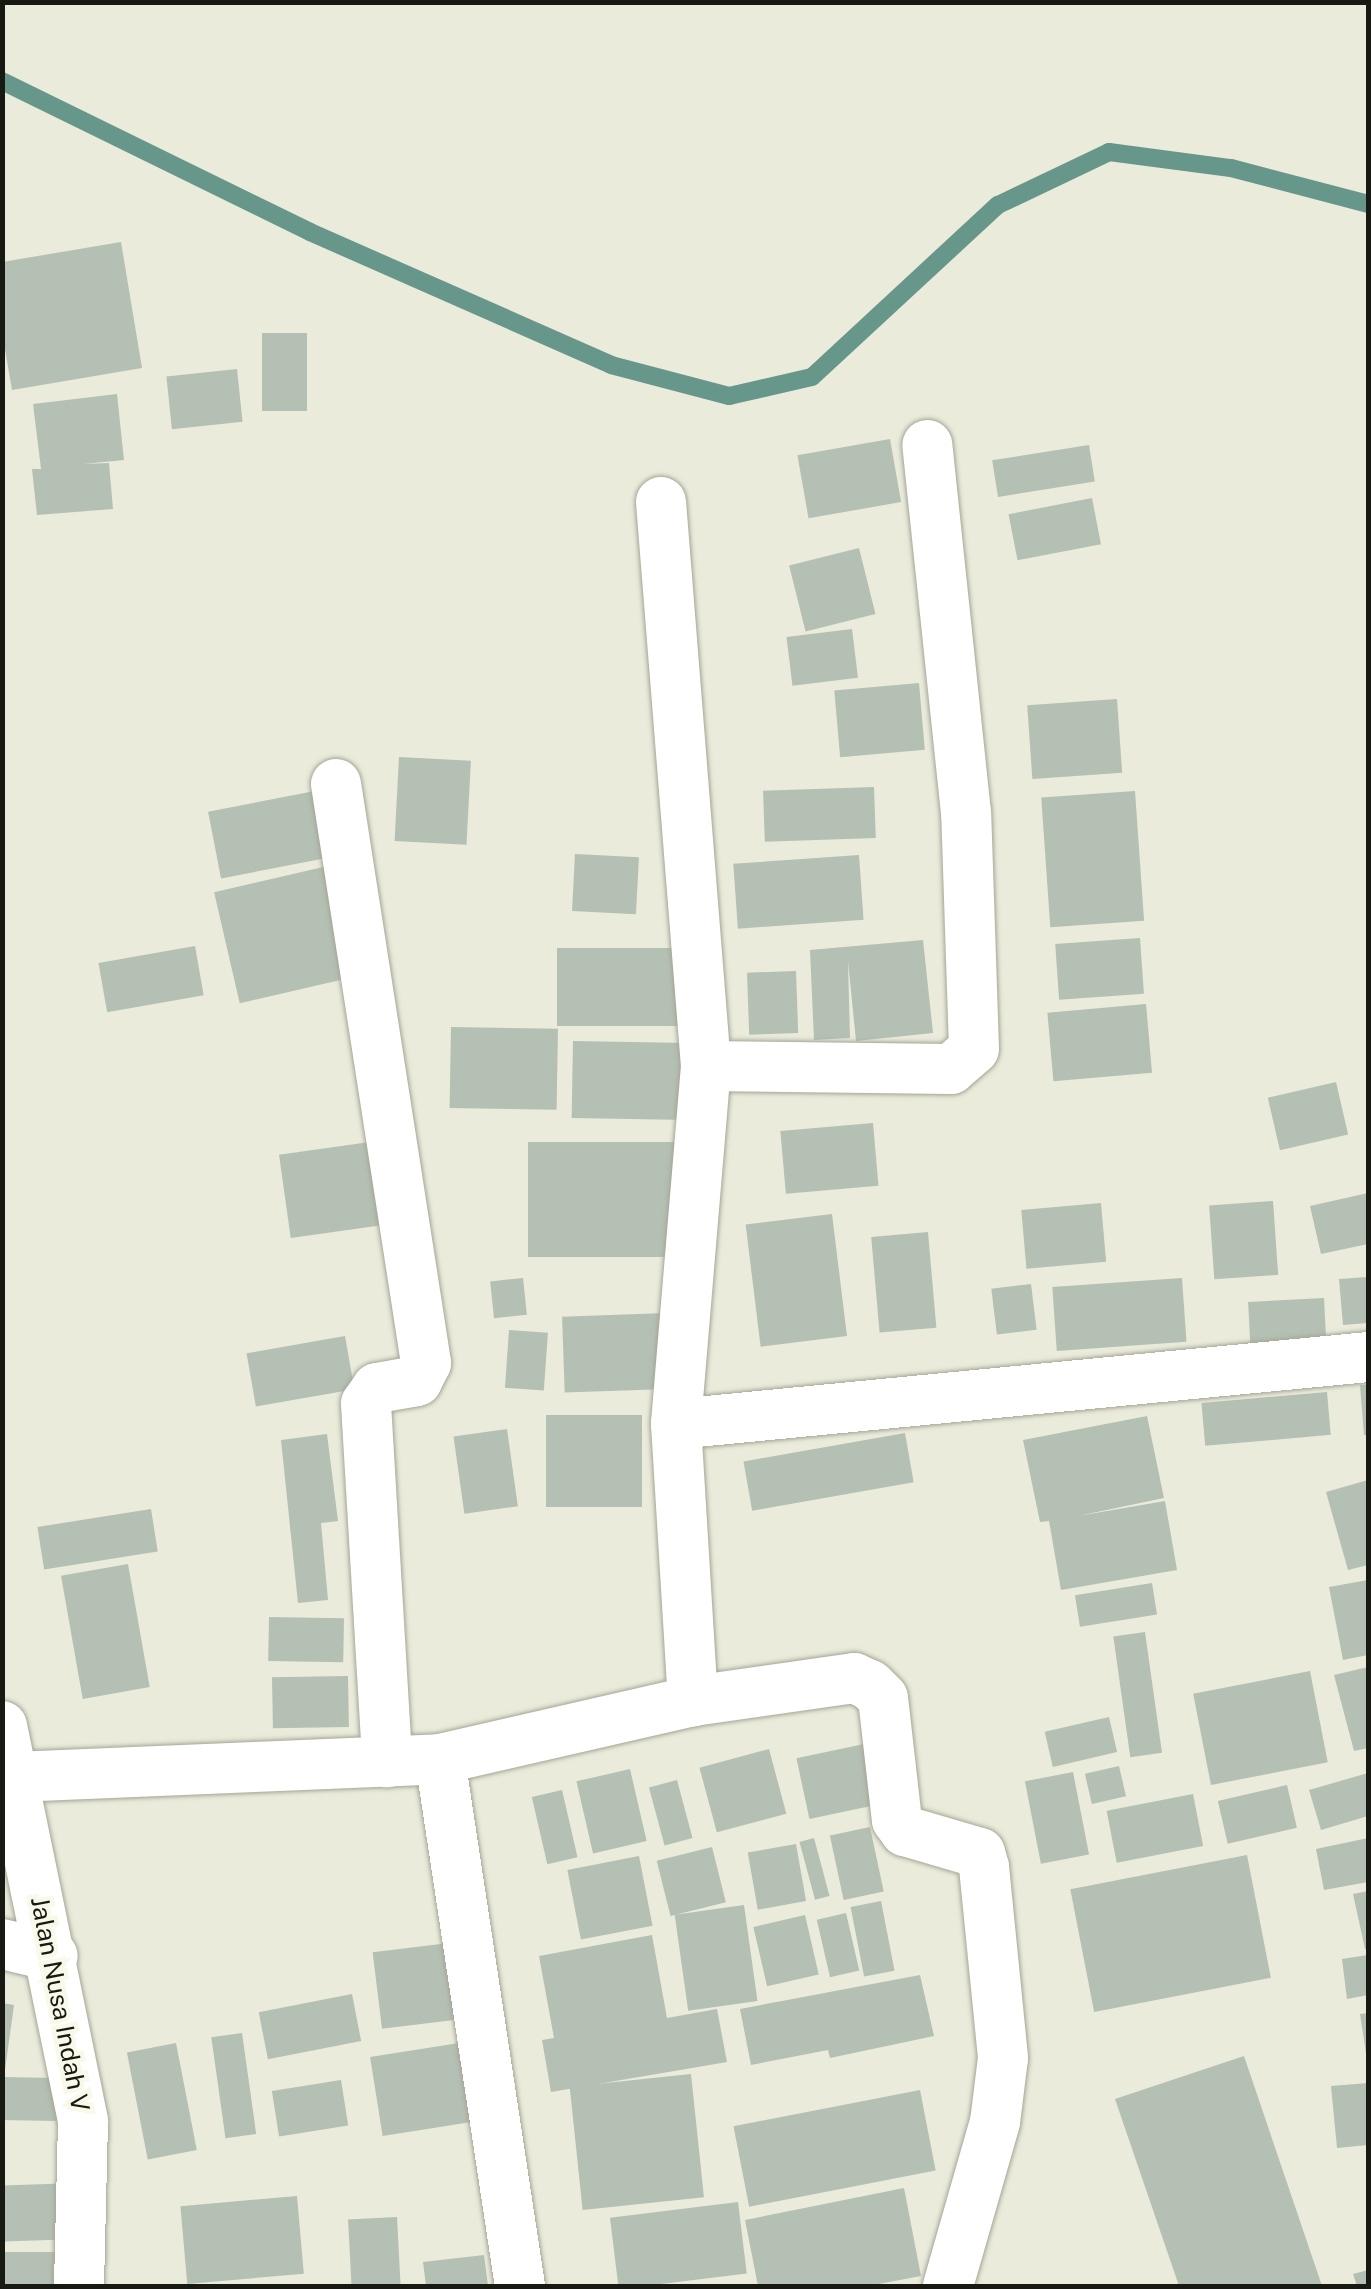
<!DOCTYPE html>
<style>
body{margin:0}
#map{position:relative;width:1371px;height:2289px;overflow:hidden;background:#eaebdb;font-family:"Public Sans",sans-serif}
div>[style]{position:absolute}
.stream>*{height:18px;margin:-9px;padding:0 9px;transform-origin:9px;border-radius:9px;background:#67968b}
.building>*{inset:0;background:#b4c0b3;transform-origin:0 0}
.roads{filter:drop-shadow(0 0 2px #a5a696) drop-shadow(0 0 2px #a5a696)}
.minor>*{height:50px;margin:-25px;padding:0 25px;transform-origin:25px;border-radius:25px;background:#fff}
span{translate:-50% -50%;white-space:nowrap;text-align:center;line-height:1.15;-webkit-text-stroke:9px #f8f9e8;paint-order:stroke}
.street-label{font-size:25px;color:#191913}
.frame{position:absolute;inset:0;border:5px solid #191913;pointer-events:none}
</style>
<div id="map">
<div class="stream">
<div style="left:2px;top:81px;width:343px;rotate:26.1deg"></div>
<div style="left:310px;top:232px;width:329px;rotate:23.8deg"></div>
<div style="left:611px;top:365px;width:122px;rotate:14.7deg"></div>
<div style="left:729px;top:396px;width:85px;rotate:-12.9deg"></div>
<div style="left:812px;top:377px;width:253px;rotate:-42.8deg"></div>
<div style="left:998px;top:205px;width:123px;rotate:-25.5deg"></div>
<div style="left:1109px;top:152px;width:123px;rotate:7.5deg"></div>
<div style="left:1231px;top:168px;width:142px;rotate:14.7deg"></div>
</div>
<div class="building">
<div style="clip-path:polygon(121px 242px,142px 368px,12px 390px,2px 332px,2px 262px)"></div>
<div style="left:262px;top:333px;width:45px;height:78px"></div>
<div style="left:237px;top:369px;width:53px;height:71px;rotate:84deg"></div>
<div style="clip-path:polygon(117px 394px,124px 460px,83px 464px,109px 463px,113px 509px,37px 515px,32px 469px,41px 469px,33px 404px)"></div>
<div style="left:890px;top:439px;width:64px;height:94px;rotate:80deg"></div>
<div style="left:1089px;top:445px;width:37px;height:98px;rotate:81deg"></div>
<div style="left:1092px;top:498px;width:47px;height:85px;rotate:79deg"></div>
<div style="left:859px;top:548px;width:68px;height:72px;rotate:76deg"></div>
<div style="left:852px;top:629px;width:49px;height:66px;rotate:83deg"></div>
<div style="left:919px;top:683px;width:67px;height:85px;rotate:85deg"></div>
<div style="left:1117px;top:699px;width:74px;height:90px;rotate:86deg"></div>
<div style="left:399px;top:757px;width:72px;height:84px;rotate:3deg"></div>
<div style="left:874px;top:787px;width:51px;height:111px;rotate:88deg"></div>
<div style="left:320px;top:790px;width:68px;height:114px;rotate:79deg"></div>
<div style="left:1135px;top:791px;width:130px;height:94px;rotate:86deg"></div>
<div style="left:575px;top:854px;width:64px;height:57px;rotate:3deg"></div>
<div style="left:859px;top:855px;width:65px;height:126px;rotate:86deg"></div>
<div style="left:332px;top:865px;width:114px;height:121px;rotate:77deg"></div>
<div style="left:1140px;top:938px;width:56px;height:85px;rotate:86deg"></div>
<div style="clip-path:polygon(923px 940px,933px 1033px,856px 1041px,848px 961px,850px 1038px,814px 1040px,810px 950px)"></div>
<div style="left:195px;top:946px;width:50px;height:98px;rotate:80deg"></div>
<div style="left:679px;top:948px;width:78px;height:122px;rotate:90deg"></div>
<div style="left:796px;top:971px;width:62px;height:49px;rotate:88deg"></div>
<div style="left:1146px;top:1004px;width:69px;height:99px;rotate:85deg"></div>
<div style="left:451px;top:1027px;width:107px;height:81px;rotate:1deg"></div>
<div style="left:573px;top:1041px;width:116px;height:77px;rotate:1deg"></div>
<div style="left:1336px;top:1082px;width:54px;height:70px;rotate:77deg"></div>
<div style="left:873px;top:1123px;width:63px;height:93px;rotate:85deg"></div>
<div style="left:384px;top:1140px;width:84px;height:106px;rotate:82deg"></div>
<div style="left:678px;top:1142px;width:115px;height:150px;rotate:90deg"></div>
<div style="clip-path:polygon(1368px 1193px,1368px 1244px,1321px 1254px,1310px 1206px)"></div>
<div style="left:1273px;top:1201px;width:74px;height:64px;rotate:86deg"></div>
<div style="left:1101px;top:1203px;width:59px;height:80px;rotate:85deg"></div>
<div style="left:832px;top:1214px;width:123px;height:87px;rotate:83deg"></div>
<div style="left:928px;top:1232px;width:96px;height:57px;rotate:85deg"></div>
<div style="clip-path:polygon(1368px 1277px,1368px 1323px,1343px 1325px,1339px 1279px)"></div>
<div style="left:523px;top:1278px;width:37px;height:33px;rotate:84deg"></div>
<div style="left:1182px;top:1278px;width:64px;height:130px;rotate:86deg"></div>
<div style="left:1031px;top:1284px;width:46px;height:40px;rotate:83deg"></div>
<div style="left:1324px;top:1298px;width:51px;height:76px;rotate:87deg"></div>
<div style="left:666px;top:1313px;width:76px;height:104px;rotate:88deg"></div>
<div style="left:509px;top:1330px;width:39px;height:58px;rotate:4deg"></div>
<div style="left:345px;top:1336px;width:54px;height:100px;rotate:80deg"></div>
<div style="clip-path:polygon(1360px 1385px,1368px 1385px,1368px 1435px,1364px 1435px)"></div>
<div style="left:1327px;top:1392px;width:43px;height:126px;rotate:85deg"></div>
<div style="left:546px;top:1415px;width:96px;height:92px"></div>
<div style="clip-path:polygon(1147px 1416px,1164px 1498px,1078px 1516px,1165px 1501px,1177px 1570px,1061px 1590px,1049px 1521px,1040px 1522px,1023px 1440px)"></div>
<div style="left:507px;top:1429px;width:78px;height:54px;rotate:82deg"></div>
<div style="left:905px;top:1433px;width:50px;height:164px;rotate:80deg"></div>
<div style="clip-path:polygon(327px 1434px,338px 1521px,321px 1523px,328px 1600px,298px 1603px,281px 1440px)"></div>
<div style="clip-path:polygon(1368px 1480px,1368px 1565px,1348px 1570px,1326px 1492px)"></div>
<div style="left:151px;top:1509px;width:43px;height:115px;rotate:81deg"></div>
<div style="left:128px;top:1564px;width:125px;height:68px;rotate:80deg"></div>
<div style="clip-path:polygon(1368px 1580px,1368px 1655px,1343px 1660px,1329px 1587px)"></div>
<div style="left:1152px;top:1583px;width:32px;height:78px;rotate:81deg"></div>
<div style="left:269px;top:1617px;width:75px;height:44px;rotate:1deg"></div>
<div style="left:1145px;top:1632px;width:122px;height:32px;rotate:82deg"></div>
<div style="clip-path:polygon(1368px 1667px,1368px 1748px,1354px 1751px,1334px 1675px)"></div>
<div style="left:1310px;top:1671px;width:93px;height:119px;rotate:79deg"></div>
<div style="left:348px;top:1676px;width:51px;height:76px;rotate:89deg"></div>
<div style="left:1109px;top:1717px;width:36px;height:66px;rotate:77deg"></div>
<div style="left:864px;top:1744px;width:62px;height:69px;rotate:78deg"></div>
<div style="left:769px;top:1749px;width:67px;height:72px;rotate:75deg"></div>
<div style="left:1119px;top:1766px;width:31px;height:35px;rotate:77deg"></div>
<div style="left:630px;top:1769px;width:74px;height:55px;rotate:77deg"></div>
<div style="left:1073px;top:1772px;width:84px;height:49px;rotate:79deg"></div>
<div style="clip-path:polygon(1368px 1773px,1368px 1816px,1321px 1830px,1309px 1790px)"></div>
<div style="left:677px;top:1780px;width:60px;height:29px;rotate:75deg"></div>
<div style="left:1287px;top:1785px;width:44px;height:71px;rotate:77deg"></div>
<div style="left:562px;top:1790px;width:69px;height:31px;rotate:77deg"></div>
<div style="left:1193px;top:1794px;width:53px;height:88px;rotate:79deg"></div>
<div style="left:870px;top:1827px;width:66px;height:41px;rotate:78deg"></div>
<div style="left:814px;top:1838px;width:60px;height:15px;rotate:75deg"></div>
<div style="clip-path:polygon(1368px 1838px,1368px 1882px,1324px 1890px,1316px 1849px)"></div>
<div style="left:796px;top:1844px;width:58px;height:49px;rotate:80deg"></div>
<div style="left:712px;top:1847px;width:57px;height:57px;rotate:76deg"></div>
<div style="left:1247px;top:1855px;width:125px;height:180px;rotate:79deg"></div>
<div style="left:639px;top:1856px;width:71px;height:73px;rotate:79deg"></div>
<div style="clip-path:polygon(1368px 1891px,1368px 1948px,1365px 1949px,1353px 1894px)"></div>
<div style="left:881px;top:1901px;width:71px;height:31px;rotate:79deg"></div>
<div style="left:744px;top:1905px;width:97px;height:70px;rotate:82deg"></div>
<div style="left:846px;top:1913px;width:59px;height:30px;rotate:77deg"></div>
<div style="left:805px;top:1915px;width:61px;height:53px;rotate:77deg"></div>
<div style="clip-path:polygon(652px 1935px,667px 2018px,717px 2009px,727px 2062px,551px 2092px,542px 2040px,554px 2038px,539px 1956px)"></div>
<div style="left:457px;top:1942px;width:77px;height:85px;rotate:83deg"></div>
<div style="clip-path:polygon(1368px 1955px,1368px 1995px,1347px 1999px,1342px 1959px)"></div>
<div style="clip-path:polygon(920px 1975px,934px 2036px,830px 2058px,828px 2050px,751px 2065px,740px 2009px)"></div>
<div style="left:352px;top:1994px;width:48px;height:95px;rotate:79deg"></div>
<div style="clip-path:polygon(2px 2003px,14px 2005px,5px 2070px,2px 2070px)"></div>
<div style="clip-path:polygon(1368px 2013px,1368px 2053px,1366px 2053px,1360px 2014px)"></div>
<div style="left:242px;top:2033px;width:102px;height:31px;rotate:82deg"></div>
<div style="left:176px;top:2043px;width:109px;height:50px;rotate:79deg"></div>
<div style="left:459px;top:2043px;width:80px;height:90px;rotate:81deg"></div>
<div style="clip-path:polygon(1244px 2056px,1322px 2286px,1179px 2286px,1115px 2099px)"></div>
<div style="left:691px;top:2074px;width:124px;height:122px;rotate:84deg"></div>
<div style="left:2px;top:2077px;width:69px;height:43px;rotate:1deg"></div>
<div style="left:341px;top:2080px;width:46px;height:70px;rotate:81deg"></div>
<div style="clip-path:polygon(1368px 2083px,1368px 2145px,1337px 2148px,1331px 2086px)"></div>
<div style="left:920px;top:2090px;width:82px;height:190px;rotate:79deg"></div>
<div style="left:77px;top:2183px;width:56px;height:75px;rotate:88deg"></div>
<div style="clip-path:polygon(904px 2188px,921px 2276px,868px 2286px,758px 2286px,745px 2220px)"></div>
<div style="left:297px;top:2196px;width:78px;height:117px;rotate:85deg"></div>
<div style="left:738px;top:2202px;width:72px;height:129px;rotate:83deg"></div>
<div style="left:397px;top:2217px;width:69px;height:49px;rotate:87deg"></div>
<div style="left:75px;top:2252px;width:34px;height:73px;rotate:90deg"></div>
<div style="clip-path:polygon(484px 2255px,488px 2286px,426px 2286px,423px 2262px)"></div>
<div style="clip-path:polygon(1368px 2270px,1368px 2286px,1357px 2286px,1353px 2274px)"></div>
</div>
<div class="roads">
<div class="minor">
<div style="left:661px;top:502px;width:566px;rotate:85.44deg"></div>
<div style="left:706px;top:1066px;width:359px;rotate:94.8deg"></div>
<div style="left:676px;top:1424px;width:278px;rotate:86.5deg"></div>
<div style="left:336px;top:784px;width:586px;rotate:81.16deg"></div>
<div style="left:426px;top:1363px;width:20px;rotate:117deg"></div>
<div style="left:417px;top:1381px;width:41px;rotate:170.1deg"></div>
<div style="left:377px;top:1388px;width:19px;rotate:125deg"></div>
<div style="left:366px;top:1404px;width:359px;rotate:86.6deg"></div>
<div style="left:706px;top:1066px;width:245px;rotate:0.7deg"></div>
<div style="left:951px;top:1069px;width:30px;rotate:-41deg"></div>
<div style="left:974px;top:1049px;width:236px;rotate:-91.9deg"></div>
<div style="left:966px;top:813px;width:370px;rotate:-96deg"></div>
<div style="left:676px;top:1424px;width:695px;rotate:-5.53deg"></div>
<div style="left:2px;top:1726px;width:404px;rotate:78.4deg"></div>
<div style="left:83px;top:2122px;width:164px;rotate:91.4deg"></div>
<div style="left:440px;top:1759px;width:533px;rotate:81.37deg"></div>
<div style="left:15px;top:1777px;width:425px;rotate:-2.4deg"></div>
<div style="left:440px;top:1759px;width:260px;rotate:-12.9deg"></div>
<div style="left:693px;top:1701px;width:163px;rotate:-8.1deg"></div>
<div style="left:854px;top:1678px;width:17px;rotate:24deg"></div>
<div style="left:870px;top:1685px;width:18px;rotate:45deg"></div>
<div style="left:883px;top:1698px;width:123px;rotate:83.5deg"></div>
<div style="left:897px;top:1820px;width:14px;rotate:54deg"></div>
<div style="left:905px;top:1831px;width:78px;rotate:16.3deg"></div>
<div style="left:980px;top:1853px;width:15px;rotate:74deg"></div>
<div style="left:984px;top:1867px;width:192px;rotate:84.3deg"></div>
<div style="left:1003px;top:2058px;width:64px;rotate:97.1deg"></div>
<div style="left:995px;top:2122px;width:171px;rotate:106deg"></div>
<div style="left:2px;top:1944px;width:52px;rotate:13.2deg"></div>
</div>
</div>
<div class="street-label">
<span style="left:60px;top:2004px;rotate:79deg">Jalan Nusa Indah V</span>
</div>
<div class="frame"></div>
</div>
